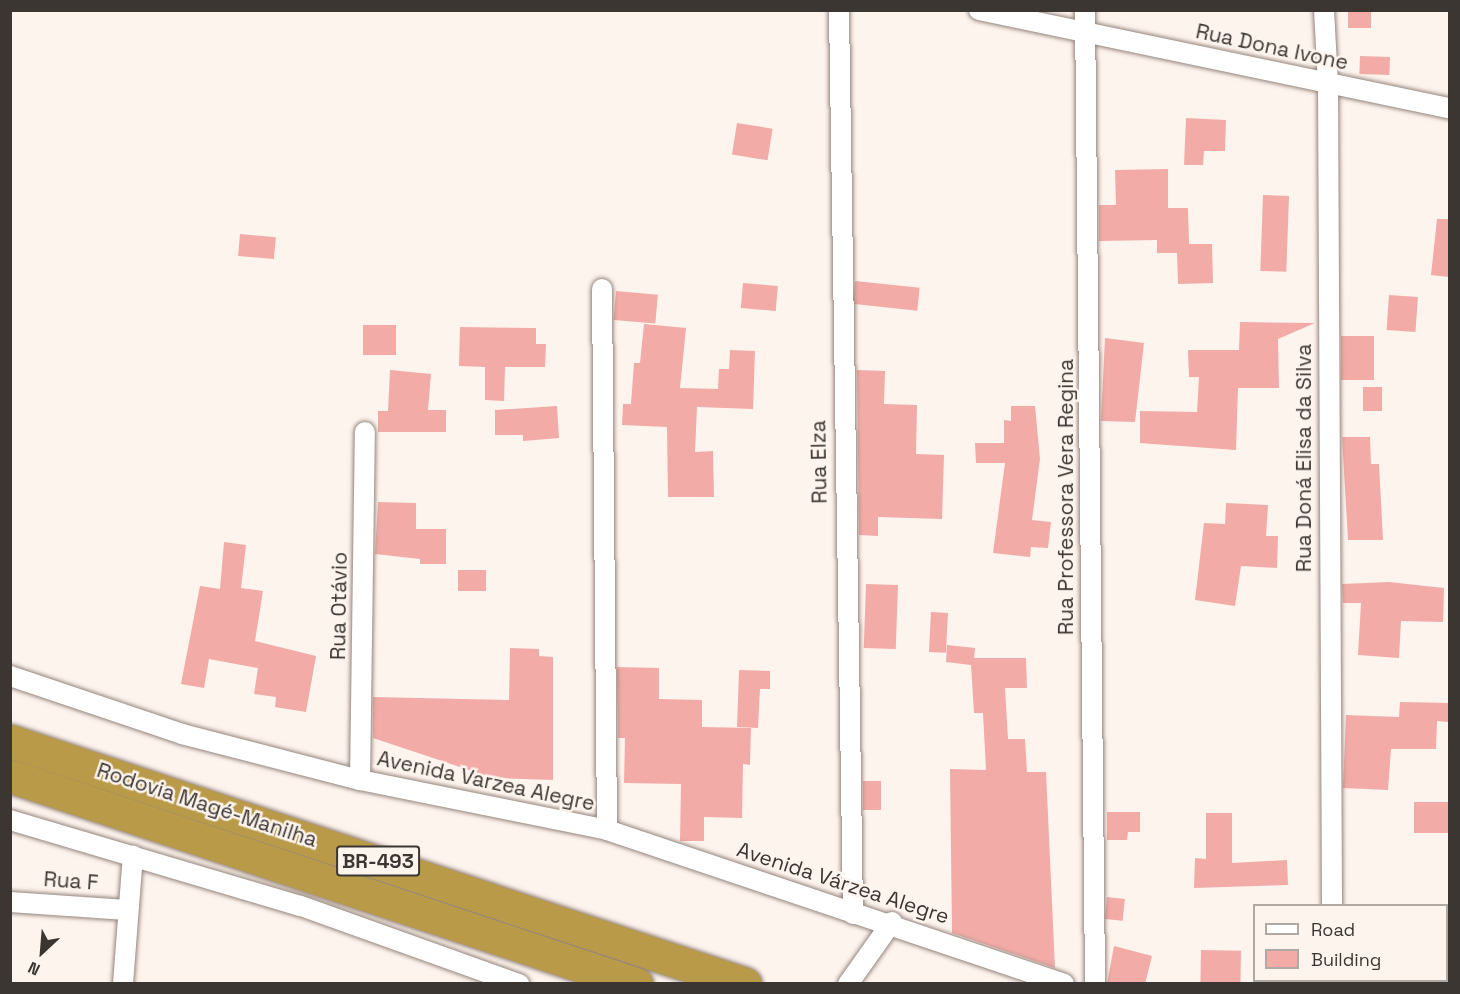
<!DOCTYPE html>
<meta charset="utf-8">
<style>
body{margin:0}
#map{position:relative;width:1460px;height:994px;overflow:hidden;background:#fef4ee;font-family:"Space Grotesk",sans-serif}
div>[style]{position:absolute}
.building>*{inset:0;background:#f2aba7;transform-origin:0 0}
.roads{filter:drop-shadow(0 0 2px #94857c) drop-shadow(0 0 2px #94857c)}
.street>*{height:20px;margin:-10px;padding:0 10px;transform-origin:10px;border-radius:10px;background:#fff}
.highway>*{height:33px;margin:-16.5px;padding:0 16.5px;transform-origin:16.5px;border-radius:16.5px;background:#b89a49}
span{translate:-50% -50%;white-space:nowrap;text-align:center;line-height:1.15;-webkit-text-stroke:5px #fef4ee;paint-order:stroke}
.shield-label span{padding:2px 4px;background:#fef4ee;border:2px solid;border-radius:4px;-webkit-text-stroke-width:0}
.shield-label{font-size:20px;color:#3c3632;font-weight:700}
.street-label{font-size:21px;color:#3c3632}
.frame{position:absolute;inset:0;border:12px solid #3c3632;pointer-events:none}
.legend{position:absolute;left:1253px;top:904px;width:195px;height:78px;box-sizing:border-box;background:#fef4ee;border:2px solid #b0a8a3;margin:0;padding:8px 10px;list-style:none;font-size:18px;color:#3c3632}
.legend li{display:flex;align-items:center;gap:12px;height:30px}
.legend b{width:30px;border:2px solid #b0a8a3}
.north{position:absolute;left:12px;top:922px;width:60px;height:60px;-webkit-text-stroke:4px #fef4ee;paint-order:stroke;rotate:206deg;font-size:16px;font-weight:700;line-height:24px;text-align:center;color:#3c3632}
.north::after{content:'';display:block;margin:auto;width:21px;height:27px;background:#3c3632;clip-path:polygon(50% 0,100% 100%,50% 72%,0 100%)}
</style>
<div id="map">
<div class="building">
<div style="left:1348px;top:10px;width:23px;height:18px"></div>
<div style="left:1360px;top:56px;width:30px;height:18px;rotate:2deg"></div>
<div style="clip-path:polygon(1186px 118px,1226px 120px,1225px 151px,1204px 151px,1203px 165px,1184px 165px)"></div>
<div style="left:737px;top:123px;width:36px;height:32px;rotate:9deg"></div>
<div style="clip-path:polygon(1168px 169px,1168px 208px,1188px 208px,1189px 244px,1212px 244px,1213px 283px,1178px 284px,1177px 253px,1157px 253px,1157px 240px,1099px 241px,1099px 205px,1116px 205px,1115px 170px)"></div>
<div style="left:1263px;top:195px;width:26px;height:76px;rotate:2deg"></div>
<div style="clip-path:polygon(1437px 219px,1449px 219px,1449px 277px,1431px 275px)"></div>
<div style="left:240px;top:234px;width:36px;height:22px;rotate:5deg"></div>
<div style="left:855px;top:281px;width:65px;height:23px;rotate:6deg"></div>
<div style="left:743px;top:283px;width:35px;height:25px;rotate:5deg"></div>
<div style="left:616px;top:291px;width:42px;height:29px;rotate:5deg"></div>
<div style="left:1389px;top:295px;width:29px;height:35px;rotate:4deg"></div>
<div style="clip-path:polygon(1240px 322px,1315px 323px,1278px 339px,1279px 388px,1238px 388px,1236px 450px,1140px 443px,1140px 411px,1197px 412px,1199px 377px,1189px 377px,1188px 350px,1239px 350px)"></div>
<div style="clip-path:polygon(644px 324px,686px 328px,680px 388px,718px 389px,719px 369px,729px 369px,730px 350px,755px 351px,753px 409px,697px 407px,695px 452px,713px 451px,714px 497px,668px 497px,667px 427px,622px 425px,623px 404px,631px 404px,634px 363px,640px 363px)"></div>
<div style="left:363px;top:325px;width:33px;height:30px"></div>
<div style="clip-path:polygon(460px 327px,536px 328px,536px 344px,546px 344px,545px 367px,505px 367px,504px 401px,485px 400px,485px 367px,459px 366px)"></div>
<div style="left:1341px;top:336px;width:33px;height:44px"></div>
<div style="clip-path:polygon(1105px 338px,1144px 343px,1135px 422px,1101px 421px)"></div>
<div style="clip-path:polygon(390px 370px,431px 374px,428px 410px,446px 410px,446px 432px,378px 432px,378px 411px,388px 411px)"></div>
<div style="clip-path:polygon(857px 370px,885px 371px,884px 404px,917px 405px,916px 454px,944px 455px,942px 519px,878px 517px,878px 536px,859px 535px)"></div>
<div style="left:1363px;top:387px;width:19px;height:24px"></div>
<div style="clip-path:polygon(557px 406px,559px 438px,523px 441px,523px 435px,495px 435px,495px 410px)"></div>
<div style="clip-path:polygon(1011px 406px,1035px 406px,1040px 459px,1032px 520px,1051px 522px,1048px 548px,1031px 547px,1030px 557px,993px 553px,1005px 463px,976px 463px,975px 443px,1004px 443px,1004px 420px,1011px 421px)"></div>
<div style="clip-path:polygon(1342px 437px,1370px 437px,1371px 464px,1379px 464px,1383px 540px,1348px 540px)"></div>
<div style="clip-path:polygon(378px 502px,416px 503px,416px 529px,446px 529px,446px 564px,420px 564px,420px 559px,375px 554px)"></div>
<div style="clip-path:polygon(1226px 503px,1268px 505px,1266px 536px,1278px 536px,1277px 568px,1241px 566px,1235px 606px,1195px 600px,1204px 523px,1225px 524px)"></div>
<div style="clip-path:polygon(224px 542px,246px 545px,241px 588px,263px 591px,255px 641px,316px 656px,306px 712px,275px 707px,276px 697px,254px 694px,258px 668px,209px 659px,204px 688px,181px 684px,200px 586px,220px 589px)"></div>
<div style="left:458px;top:570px;width:28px;height:21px"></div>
<div style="clip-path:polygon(1389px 582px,1444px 588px,1443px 622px,1401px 621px,1399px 658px,1358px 655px,1361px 603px,1343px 603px,1342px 584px)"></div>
<div style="left:866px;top:584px;width:32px;height:64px;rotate:2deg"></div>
<div style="left:931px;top:612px;width:17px;height:40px;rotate:3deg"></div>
<div style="clip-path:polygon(947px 645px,975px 648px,974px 658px,1026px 658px,1027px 688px,1005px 688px,1008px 739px,1025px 739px,1027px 772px,1046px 772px,1055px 968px,952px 933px,950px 769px,986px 770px,983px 713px,974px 713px,971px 665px,946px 662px)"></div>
<div style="clip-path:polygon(510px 648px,539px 649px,539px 656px,553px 657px,553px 780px,493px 778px,373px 738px,373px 697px,509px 700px)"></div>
<div style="clip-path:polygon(617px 667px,659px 668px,659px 699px,702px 700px,702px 727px,751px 728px,750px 765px,743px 764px,742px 818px,704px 817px,704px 841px,680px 841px,681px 784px,624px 783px,625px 738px,618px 738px)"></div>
<div style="clip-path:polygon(739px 670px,770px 671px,770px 689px,760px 689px,758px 728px,737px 727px)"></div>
<div style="clip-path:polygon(1400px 702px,1449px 703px,1449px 722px,1437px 721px,1436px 749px,1391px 749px,1388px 790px,1343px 788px,1346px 715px,1399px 717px)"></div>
<div style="left:863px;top:781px;width:18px;height:29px"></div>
<div style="left:1414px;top:802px;width:35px;height:31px"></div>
<div style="clip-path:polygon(1107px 812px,1140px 812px,1140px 832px,1128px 832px,1127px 840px,1107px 840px)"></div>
<div style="clip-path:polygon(1206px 813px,1232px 813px,1232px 863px,1287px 860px,1288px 885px,1194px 888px,1195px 858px,1206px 859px)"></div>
<div style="left:1107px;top:897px;width:18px;height:22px;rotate:6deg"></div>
<div style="clip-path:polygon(1114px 946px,1152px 956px,1145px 984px,1107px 984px)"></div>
<div style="left:1201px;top:950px;width:40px;height:33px;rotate:1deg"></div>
</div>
<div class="roads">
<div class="street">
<div style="left:839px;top:10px;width:904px;rotate:89.11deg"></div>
<div style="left:979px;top:10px;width:481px;rotate:11.8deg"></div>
<div style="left:1085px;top:10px;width:974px;rotate:89.41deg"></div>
<div style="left:1324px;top:10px;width:74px;rotate:86.9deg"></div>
<div style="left:1328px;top:84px;width:822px;rotate:89.72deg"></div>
<div style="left:602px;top:289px;width:541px;rotate:89.47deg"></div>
<div style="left:10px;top:676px;width:182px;rotate:18.6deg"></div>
<div style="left:182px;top:734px;width:184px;rotate:14.5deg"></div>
<div style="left:360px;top:780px;width:252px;rotate:11.4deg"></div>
<div style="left:607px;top:830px;width:482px;rotate:18.6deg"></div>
<div style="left:360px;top:780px;width:348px;rotate:-89.2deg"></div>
<div style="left:10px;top:820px;width:303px;rotate:16.5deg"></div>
<div style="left:301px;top:906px;width:232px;rotate:19.7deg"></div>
<div style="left:10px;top:902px;width:117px;rotate:3.9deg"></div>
<div style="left:123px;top:984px;width:129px;rotate:-85.6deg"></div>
<div style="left:848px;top:984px;width:76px;rotate:-54.6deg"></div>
<div style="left:1332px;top:984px;width:4px;rotate:-76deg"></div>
</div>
<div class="highway">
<div style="left:10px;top:741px;width:774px;rotate:18.29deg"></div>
<div style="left:10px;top:776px;width:660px;rotate:18.38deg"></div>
</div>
</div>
<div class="shield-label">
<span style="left:378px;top:861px">BR-493</span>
</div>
<div class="street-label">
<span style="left:1272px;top:47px;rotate:12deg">Rua Dona Ivone</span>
<span style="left:1304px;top:458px;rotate:-90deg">Rua Doná Elisa da Silva</span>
<span style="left:819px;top:462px;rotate:-91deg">Rua Elza</span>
<span style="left:1066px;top:497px;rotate:-90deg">Rua Professora Vera Regina</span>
<span style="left:339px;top:606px;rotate:-89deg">Rua Otávio</span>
<span style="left:486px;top:781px;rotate:12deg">Avenida Varzea Alegre</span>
<span style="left:207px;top:805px;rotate:18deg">Rodovia Magé-Manilha</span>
<span style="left:71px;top:881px;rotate:4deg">Rua F</span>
<span style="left:843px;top:883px;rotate:18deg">Avenida Várzea Alegre</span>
</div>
<div class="frame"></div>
<ul class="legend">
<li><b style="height:8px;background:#fff"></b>Road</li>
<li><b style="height:16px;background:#f2aba7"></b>Building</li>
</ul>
<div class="north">N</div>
</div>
